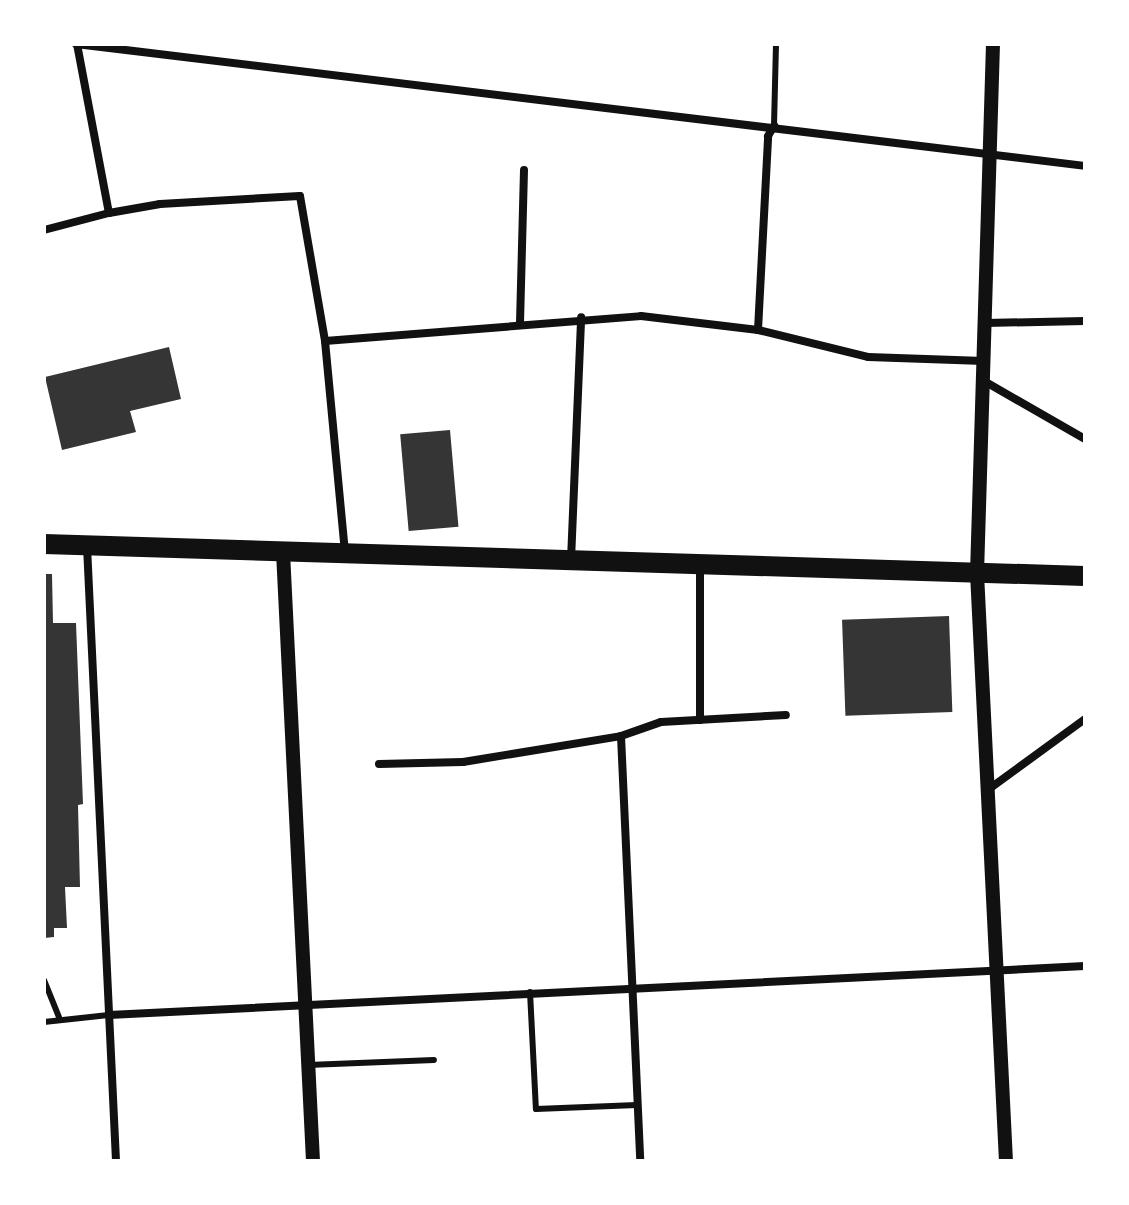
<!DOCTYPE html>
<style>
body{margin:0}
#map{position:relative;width:1129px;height:1205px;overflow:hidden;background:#fff;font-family:Inter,sans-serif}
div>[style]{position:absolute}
.building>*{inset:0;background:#353535;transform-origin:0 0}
.service>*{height:6px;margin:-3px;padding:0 3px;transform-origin:3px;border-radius:3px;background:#111}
.minor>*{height:8px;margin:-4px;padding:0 4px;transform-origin:4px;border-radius:4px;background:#111}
.tertiary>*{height:14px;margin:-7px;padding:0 7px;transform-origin:7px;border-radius:7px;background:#111}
.primary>*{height:20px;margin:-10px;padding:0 10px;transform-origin:10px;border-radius:10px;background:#111}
span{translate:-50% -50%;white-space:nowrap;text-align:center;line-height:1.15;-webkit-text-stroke:6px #fff;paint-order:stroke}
.frame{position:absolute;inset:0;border:46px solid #fff;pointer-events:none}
</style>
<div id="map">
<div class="building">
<div style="clip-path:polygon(169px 347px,181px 399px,130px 411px,136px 432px,62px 450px,45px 377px)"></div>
<div style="left:450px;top:430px;width:97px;height:50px;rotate:85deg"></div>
<div style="clip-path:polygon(44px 574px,52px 574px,53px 623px,76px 623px,83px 804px,78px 805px,80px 887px,65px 887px,67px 928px,54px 928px,54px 937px,44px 938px)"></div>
<div style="left:949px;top:616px;width:96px;height:107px;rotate:88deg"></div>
</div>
<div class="service">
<div style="left:774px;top:126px;width:82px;rotate:-88.6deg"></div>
<div style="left:44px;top:980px;width:40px;rotate:68deg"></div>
<div style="left:530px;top:992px;width:117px;rotate:87.1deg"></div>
<div style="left:536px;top:1109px;width:101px;rotate:-2.3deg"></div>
<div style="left:44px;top:1022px;width:65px;rotate:-6.1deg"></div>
<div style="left:308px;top:1065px;width:126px;rotate:-2.3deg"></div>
</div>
<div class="minor">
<div style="left:76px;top:44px;width:1016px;rotate:6.89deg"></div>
<div style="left:77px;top:44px;width:172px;rotate:79.3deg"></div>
<div style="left:109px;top:213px;width:52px;rotate:-10deg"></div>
<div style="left:160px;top:204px;width:140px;rotate:-3.3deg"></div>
<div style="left:300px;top:196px;width:147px;rotate:80.2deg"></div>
<div style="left:325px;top:341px;width:211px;rotate:84.6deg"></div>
<div style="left:44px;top:230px;width:67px;rotate:-14.7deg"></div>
<div style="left:520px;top:323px;width:153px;rotate:-88.5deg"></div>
<div style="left:985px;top:323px;width:100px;rotate:-1.1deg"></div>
<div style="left:758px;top:330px;width:194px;rotate:-87deg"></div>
<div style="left:768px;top:136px;width:12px;rotate:-59deg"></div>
<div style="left:325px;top:341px;width:317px;rotate:-4.5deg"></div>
<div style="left:641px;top:316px;width:118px;rotate:6.8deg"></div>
<div style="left:758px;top:330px;width:113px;rotate:13.8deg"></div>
<div style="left:868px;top:357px;width:116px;rotate:2deg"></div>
<div style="left:984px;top:381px;width:116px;rotate:29.9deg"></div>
<div style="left:87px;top:546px;width:616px;rotate:87.3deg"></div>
<div style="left:571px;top:560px;width:243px;rotate:-87.6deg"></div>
<div style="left:700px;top:720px;width:155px;rotate:-90deg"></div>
<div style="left:621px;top:736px;width:425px;rotate:87.4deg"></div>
<div style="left:379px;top:764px;width:84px;rotate:-1.4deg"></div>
<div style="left:463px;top:762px;width:160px;rotate:-9.3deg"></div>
<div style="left:621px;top:736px;width:42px;rotate:-19.3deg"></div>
<div style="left:661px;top:722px;width:125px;rotate:-3.2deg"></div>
<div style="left:989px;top:789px;width:119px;rotate:-36.1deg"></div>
<div style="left:109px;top:1015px;width:977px;rotate:-2.87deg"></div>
</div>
<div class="tertiary">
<div style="left:993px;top:44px;width:529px;rotate:91.73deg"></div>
<div style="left:977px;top:573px;width:589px;rotate:87.18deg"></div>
<div style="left:283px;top:552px;width:610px;rotate:87.18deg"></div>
</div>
<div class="primary">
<div style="left:44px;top:544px;width:1041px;rotate:1.76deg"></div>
</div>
<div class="frame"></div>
</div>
